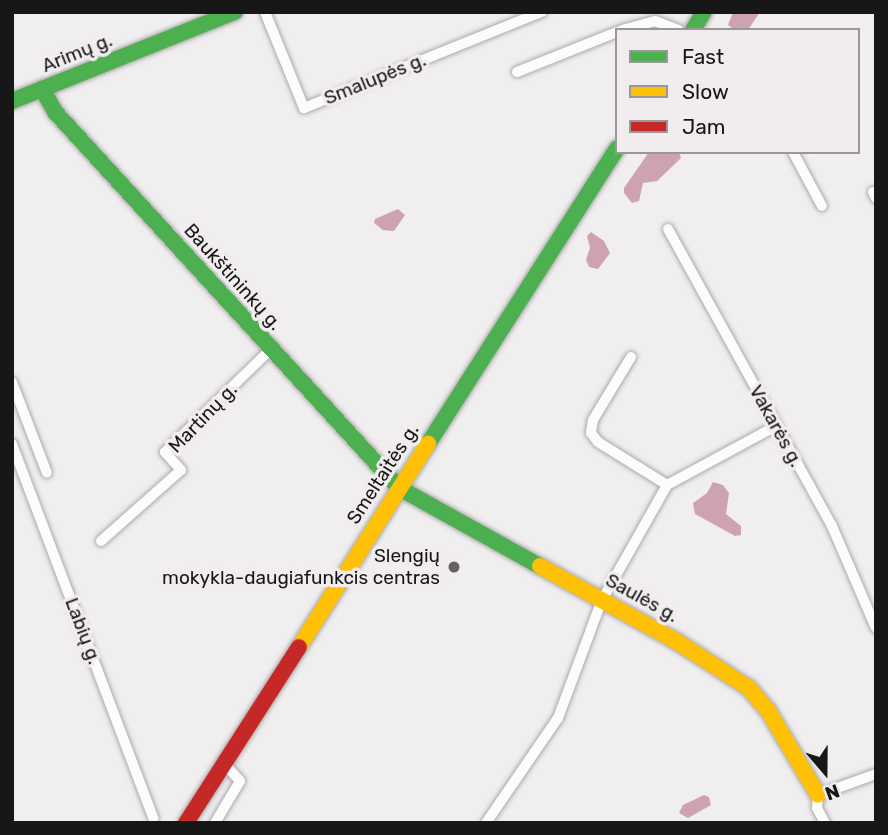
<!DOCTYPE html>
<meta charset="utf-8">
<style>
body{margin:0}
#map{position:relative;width:888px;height:835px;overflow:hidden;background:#f0eeef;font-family:Rubik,sans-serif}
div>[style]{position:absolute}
.water>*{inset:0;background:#cea3af}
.roads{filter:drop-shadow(0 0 2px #acaaab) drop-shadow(0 0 2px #acaaab)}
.street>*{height:10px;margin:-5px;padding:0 5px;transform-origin:5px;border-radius:5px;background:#fdfcfd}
.fast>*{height:16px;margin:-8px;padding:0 8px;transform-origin:8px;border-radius:8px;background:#4caf50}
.slow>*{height:16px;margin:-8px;padding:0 8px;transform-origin:8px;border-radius:8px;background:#ffc107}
.jam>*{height:16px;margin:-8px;padding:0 8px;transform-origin:8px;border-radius:8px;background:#c62828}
.dots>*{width:19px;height:19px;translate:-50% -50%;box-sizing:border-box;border:4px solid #f1edee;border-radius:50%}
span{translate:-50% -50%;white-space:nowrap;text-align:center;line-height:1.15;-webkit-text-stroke:7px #f1edee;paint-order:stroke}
.street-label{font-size:19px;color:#181717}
.poi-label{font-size:19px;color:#181717}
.right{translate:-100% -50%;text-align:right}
.frame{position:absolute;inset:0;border:14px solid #181717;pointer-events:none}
.legend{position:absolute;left:615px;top:28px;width:245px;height:126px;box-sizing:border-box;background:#f1edee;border:2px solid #9a9798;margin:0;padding:9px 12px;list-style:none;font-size:21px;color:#181717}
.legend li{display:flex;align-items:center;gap:14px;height:35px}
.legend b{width:35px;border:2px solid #9a9798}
.north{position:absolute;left:790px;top:737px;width:70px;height:70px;-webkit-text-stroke:5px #f1edee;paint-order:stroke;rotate:160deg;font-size:19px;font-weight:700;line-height:28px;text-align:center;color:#181717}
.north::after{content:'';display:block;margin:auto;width:24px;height:32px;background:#181717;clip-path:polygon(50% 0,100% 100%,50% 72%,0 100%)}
</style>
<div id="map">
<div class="water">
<div style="clip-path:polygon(733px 12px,760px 12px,748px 30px,735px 30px,728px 25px)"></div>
<div style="clip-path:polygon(649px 152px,679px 152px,681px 158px,657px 181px,643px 183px,639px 201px,632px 203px,624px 193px,624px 188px)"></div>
<div style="clip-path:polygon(398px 209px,405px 215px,394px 231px,383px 230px,374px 223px,375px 219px)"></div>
<div style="clip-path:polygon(591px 232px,604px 241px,610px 253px,598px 269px,589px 267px,586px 260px,590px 248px,587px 236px)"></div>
<div style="clip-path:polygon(713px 482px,723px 485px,729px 493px,726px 514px,741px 526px,741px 535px,735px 536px,695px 514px,693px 503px,707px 493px)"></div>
<div style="clip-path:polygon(704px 795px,709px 797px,711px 805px,688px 818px,679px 813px,683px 805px)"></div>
</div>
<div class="roads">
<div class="street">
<div style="left:265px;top:12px;width:104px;rotate:67.9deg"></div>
<div style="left:304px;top:108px;width:257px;rotate:-22deg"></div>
<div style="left:622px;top:30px;width:34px;rotate:-15deg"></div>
<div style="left:655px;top:21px;width:25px;rotate:21deg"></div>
<div style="left:517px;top:72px;width:108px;rotate:-21.8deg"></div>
<div style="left:793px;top:152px;width:61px;rotate:61.8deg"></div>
<div style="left:873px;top:192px;width:7px;rotate:63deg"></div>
<div style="left:668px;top:229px;width:339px;rotate:61.1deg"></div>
<div style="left:832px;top:526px;width:111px;rotate:66.7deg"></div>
<div style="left:631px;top:357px;width:74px;rotate:121.1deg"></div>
<div style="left:593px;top:420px;width:13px;rotate:99deg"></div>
<div style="left:591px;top:433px;width:11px;rotate:52deg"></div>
<div style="left:598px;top:442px;width:81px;rotate:31.9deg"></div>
<div style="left:12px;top:382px;width:97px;rotate:69deg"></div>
<div style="left:12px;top:444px;width:400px;rotate:69.3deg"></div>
<div style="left:101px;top:541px;width:107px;rotate:-41.6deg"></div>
<div style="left:181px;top:470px;width:24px;rotate:-132deg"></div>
<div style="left:165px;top:452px;width:146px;rotate:-44.2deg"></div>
<div style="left:215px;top:823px;width:49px;rotate:-59.2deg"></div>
<div style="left:240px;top:781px;width:24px;rotate:-132deg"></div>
<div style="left:486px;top:823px;width:127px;rotate:-55.6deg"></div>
<div style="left:558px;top:718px;width:126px;rotate:-69.6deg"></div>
<div style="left:602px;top:600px;width:132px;rotate:-60.5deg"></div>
<div style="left:667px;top:485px;width:124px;rotate:-28.4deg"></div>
<div style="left:825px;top:823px;width:17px;rotate:-118deg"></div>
<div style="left:817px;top:808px;width:13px;rotate:-86deg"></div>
<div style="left:818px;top:795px;width:62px;rotate:-19.9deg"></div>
</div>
<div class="fast">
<div style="left:693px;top:30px;width:21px;rotate:-59deg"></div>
<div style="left:42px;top:89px;width:28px;rotate:60deg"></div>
<div style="left:56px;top:113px;width:508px;rotate:47.55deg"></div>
<div style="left:399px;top:488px;width:161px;rotate:29deg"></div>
<div style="left:12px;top:101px;width:240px;rotate:-21.8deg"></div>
<div style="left:428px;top:444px;width:351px;rotate:-57.4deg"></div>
</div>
<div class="slow">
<div style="left:540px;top:566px;width:155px;rotate:28.9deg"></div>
<div style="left:676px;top:641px;width:87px;rotate:32.8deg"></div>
<div style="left:749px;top:688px;width:31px;rotate:50deg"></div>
<div style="left:769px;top:712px;width:96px;rotate:59.4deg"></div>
<div style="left:299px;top:647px;width:241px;rotate:-57.6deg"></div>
</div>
<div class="jam">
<div style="left:186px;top:823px;width:209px;rotate:-57.3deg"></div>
</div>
</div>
<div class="dots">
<div style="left:454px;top:567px;background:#646263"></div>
</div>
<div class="street-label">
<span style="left:77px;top:53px;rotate:-22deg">Arimų g.</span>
<span style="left:375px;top:79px;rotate:-22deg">Smalupės g.</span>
<span style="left:233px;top:277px;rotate:48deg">Baukštininkų g.</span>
<span style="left:203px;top:418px;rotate:-46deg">Martinų g.</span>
<span style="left:776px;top:426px;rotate:61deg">Vakarės g.</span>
<span style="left:383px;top:474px;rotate:-57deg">Smeltaitės g.</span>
<span style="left:642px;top:598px;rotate:29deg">Saulės g.</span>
<span style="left:83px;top:631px;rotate:69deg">Labių g.</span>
</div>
<div class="poi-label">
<span class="right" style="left:440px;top:567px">Slengių<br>mokykla-daugiafunkcis centras</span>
</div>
<div class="frame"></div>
<ul class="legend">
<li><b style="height:9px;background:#4caf50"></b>Fast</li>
<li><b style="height:9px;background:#ffc107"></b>Slow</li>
<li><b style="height:9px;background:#c62828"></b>Jam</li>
</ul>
<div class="north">N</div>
</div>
